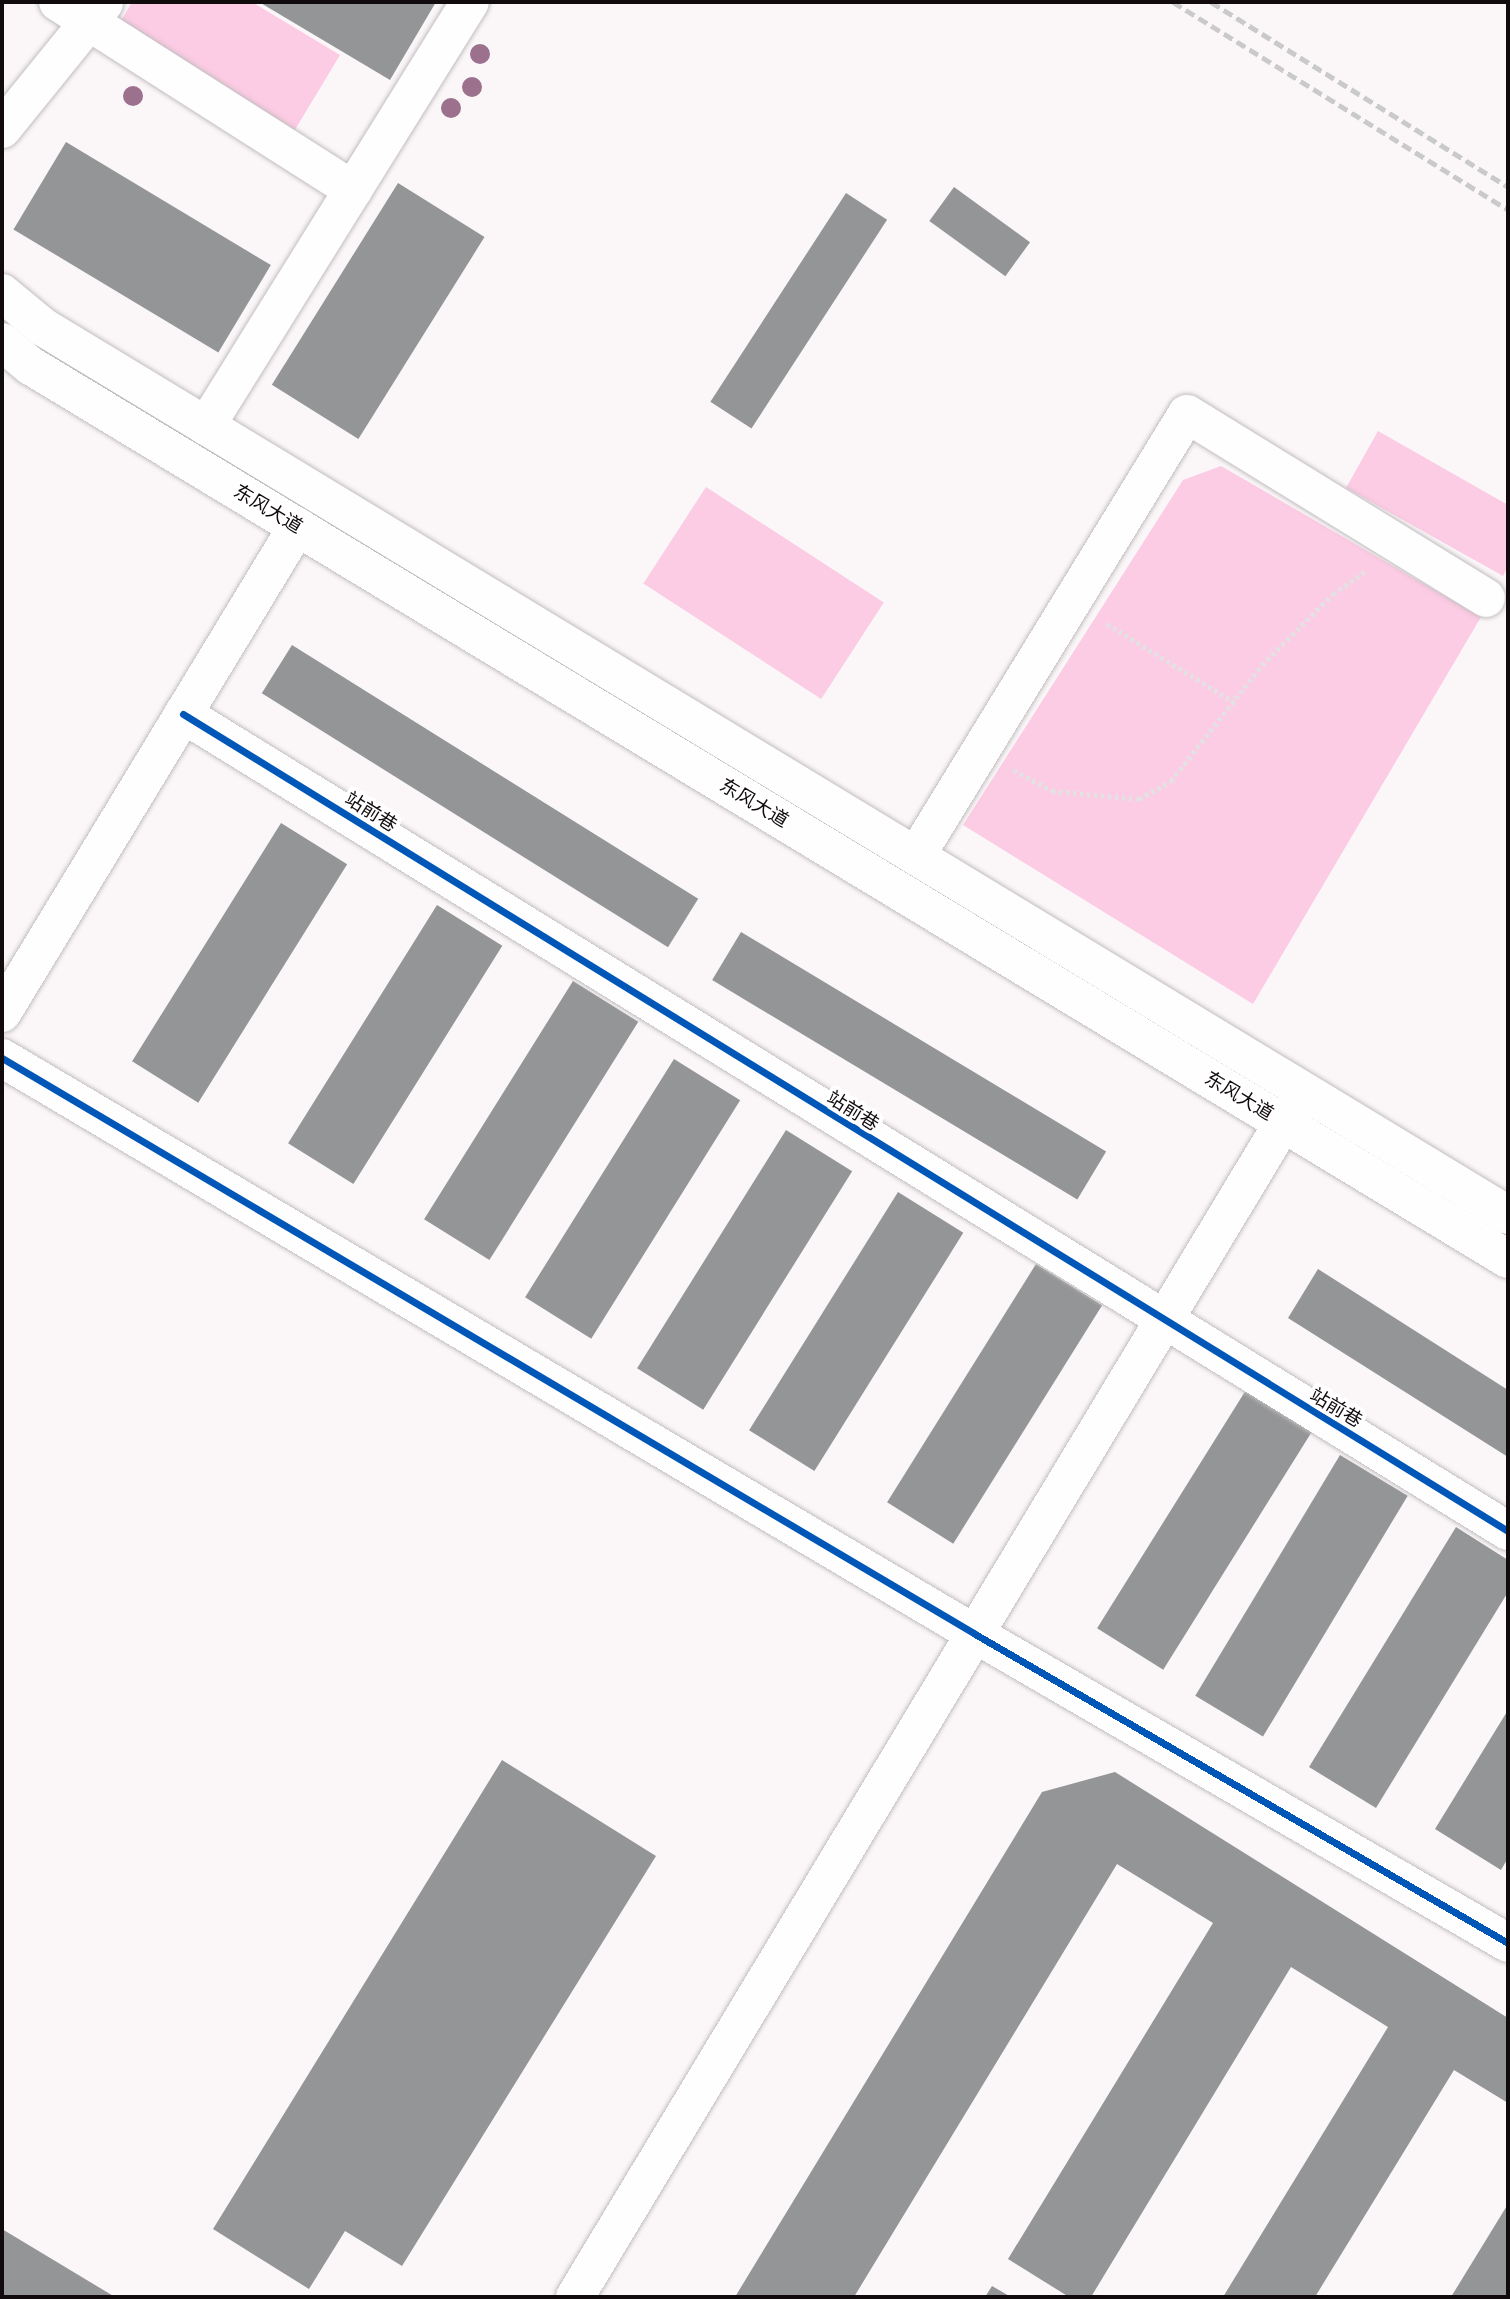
<!DOCTYPE html>
<meta charset="utf-8">
<style>
body{margin:0}
#map{position:relative;width:1510px;height:2299px;overflow:hidden;background:#fbf7f9;font-family:"Roboto Condensed","Noto Sans SC",sans-serif}
div>[style]{position:absolute}
.green>*{inset:0;background:#fccbe4;transform-origin:0 0}
.building>*{inset:0;background:#939597;transform-origin:0 0}
.path>*{height:4.5px;margin-top:-2.25px;transform-origin:0;background:repeating-linear-gradient(90deg,#e3e2e3 0 3.5px,transparent 0 7px)}
.roads{filter:drop-shadow(0 0 2px #c2bdbf) drop-shadow(0 0 2px #c2bdbf)}
.minor>*{height:38px;margin:-19px;padding:0 19px;transform-origin:19px;border-radius:19px;background:#fefefe}
.major>*{height:38px;margin:-19px;padding:0 19px;transform-origin:19px;border-radius:19px;background:#fefefe}
.rail>*{height:5px;margin-top:-2.5px;transform-origin:0;background:repeating-linear-gradient(90deg,#cbcaca 0 10px,transparent 0 15px)}
.cycleway>*{height:7px;margin:-3.5px;padding:0 3.5px;transform-origin:3.5px;border-radius:3.5px;background:#0057b8}
.trees>*{width:20px;height:20px;margin:-10px;border-radius:50%;background:#9c718d}
span{translate:-50% -50%;white-space:nowrap;text-align:center;line-height:1.15;-webkit-text-stroke:7px #fff;paint-order:stroke}
.street-label{font-size:19px;color:#110b0e}
.frame{position:absolute;inset:0;border:4px solid #110b0e;pointer-events:none}
</style>
<div id="map">
<div class="green">
<div style="clip-path:polygon(132px 2px,252px 2px,340px 55px,293px 133px,118px 26px)"></div>
<div style="clip-path:polygon(1378px 431px,1508px 505px,1508px 566px,1503px 576px,1346px 488px)"></div>
<div style="clip-path:polygon(1221px 466px,1481px 617px,1253px 1004px,963px 825px,1183px 480px)"></div>
<div style="left:706px;top:487px;width:212px;height:115px;rotate:33deg"></div>
</div>
<div class="building">
<div style="clip-path:polygon(259px 2px,436px 2px,390px 80px)"></div>
<div style="left:66px;top:142px;width:239px;height:102px;rotate:31deg"></div>
<div style="left:398px;top:183px;width:102px;height:238px;rotate:32deg"></div>
<div style="left:954px;top:187px;width:94px;height:42px;rotate:36deg"></div>
<div style="left:846px;top:193px;width:49px;height:249px;rotate:33deg"></div>
<div style="left:292px;top:645px;width:479px;height:57px;rotate:32deg"></div>
<div style="left:281px;top:823px;width:78px;height:281px;rotate:32deg"></div>
<div style="left:437px;top:905px;width:77px;height:281px;rotate:32deg"></div>
<div style="left:741px;top:932px;width:426px;height:56px;rotate:31deg"></div>
<div style="left:573px;top:981px;width:77px;height:281px;rotate:32deg"></div>
<div style="left:674px;top:1059px;width:78px;height:281px;rotate:32deg"></div>
<div style="left:786px;top:1130px;width:78px;height:281px;rotate:32deg"></div>
<div style="left:898px;top:1192px;width:77px;height:281px;rotate:32deg"></div>
<div style="left:1036px;top:1264px;width:78px;height:281px;rotate:32deg"></div>
<div style="clip-path:polygon(1318px 1269px,1508px 1390px,1508px 1457px,1288px 1318px)"></div>
<div style="left:1246px;top:1390px;width:78px;height:281px;rotate:32deg"></div>
<div style="left:1340px;top:1455px;width:79px;height:281px;rotate:31deg"></div>
<div style="clip-path:polygon(1456px 1527px,1508px 1560px,1508px 1592px,1376px 1808px,1309px 1767px)"></div>
<div style="clip-path:polygon(1508px 1710px,1508px 1858px,1501px 1870px,1435px 1829px)"></div>
<div style="clip-path:polygon(502px 1760px,656px 1856px,402px 2266px,345px 2231px,309px 2289px,213px 2229px)"></div>
<div style="clip-path:polygon(1115px 1772px,1508px 2018px,1508px 2103px,1454px 2070px,1315px 2297px,1223px 2297px,1388px 2027px,1291px 1967px,1091px 2297px,1069px 2297px,1008px 2259px,1213px 1923px,1117px 1864px,854px 2297px,735px 2297px,1042px 1792px)"></div>
<div style="clip-path:polygon(1508px 2204px,1508px 2297px,1451px 2297px)"></div>
<div style="clip-path:polygon(2px 2229px,115px 2297px,2px 2297px)"></div>
<div style="clip-path:polygon(992px 2286px,1011px 2297px,985px 2297px)"></div>
</div>
<div class="path">
<div style="left:1107px;top:624px;width:149px;rotate:31.6deg"></div>
<div style="left:1014px;top:770px;width:43px;rotate:28.9deg"></div>
<div style="left:1052px;top:791px;width:87px;rotate:5.3deg"></div>
<div style="left:1139px;top:799px;width:37px;rotate:-29deg"></div>
<div style="left:1171px;top:781px;width:147px;rotate:-51.9deg"></div>
<div style="left:1262px;top:665px;width:100px;rotate:-45deg"></div>
<div style="left:1333px;top:594px;width:38px;rotate:-35deg"></div>
</div>
<div class="roads">
<div class="minor">
<div style="left:58px;top:2px;width:350px;rotate:32.5deg"></div>
<div style="left:2px;top:129px;width:162px;rotate:-51deg"></div>
<div style="left:206px;top:426px;width:499px;rotate:-58.1deg"></div>
<div style="left:183px;top:714px;width:1557px;rotate:31.66deg"></div>
<div style="left:916px;top:856px;width:518px;rotate:-58.49deg"></div>
<div style="left:1187px;top:414px;width:351px;rotate:31.6deg"></div>
<div style="left:2px;top:1013px;width:569px;rotate:-58.74deg"></div>
<div style="left:2px;top:1058px;width:1131px;rotate:30.62deg"></div>
<div style="left:975px;top:1634px;width:616px;rotate:30.1deg"></div>
<div style="left:575px;top:2297px;width:1371px;rotate:-58.91deg"></div>
<div style="left:1283px;top:1123px;width:34px;rotate:-50deg"></div>
</div>
<div class="major">
<div style="left:2px;top:293px;width:53px;rotate:39.7deg"></div>
<div style="left:43px;top:327px;width:1713px;rotate:31.22deg"></div>
<div style="left:2px;top:342px;width:38px;rotate:40deg"></div>
<div style="left:31px;top:366px;width:1726px;rotate:31.16deg"></div>
</div>
</div>
<div class="rail">
<div style="left:1173px;top:2px;width:394px;rotate:31.8deg"></div>
<div style="left:1211px;top:2px;width:350px;rotate:31.9deg"></div>
</div>
<div class="cycleway">
<div style="left:183px;top:714px;width:1557px;rotate:31.66deg"></div>
<div style="left:2px;top:1058px;width:1131px;rotate:30.62deg"></div>
<div style="left:975px;top:1634px;width:616px;rotate:30.1deg"></div>
</div>
<div class="trees">
<div style="left:480px;top:54px"></div>
<div style="left:472px;top:87px"></div>
<div style="left:133px;top:96px"></div>
<div style="left:451px;top:108px"></div>
</div>
<div class="street-label">
<span style="left:268px;top:509px;rotate:31deg">东风大道</span>
<span style="left:754px;top:803px;rotate:31deg">东风大道</span>
<span style="left:371px;top:812px;rotate:32deg">站前巷</span>
<span style="left:1239px;top:1096px;rotate:31deg">东风大道</span>
<span style="left:853px;top:1111px;rotate:32deg">站前巷</span>
<span style="left:1336px;top:1408px;rotate:31deg">站前巷</span>
</div>
<div class="frame"></div>
</div>
